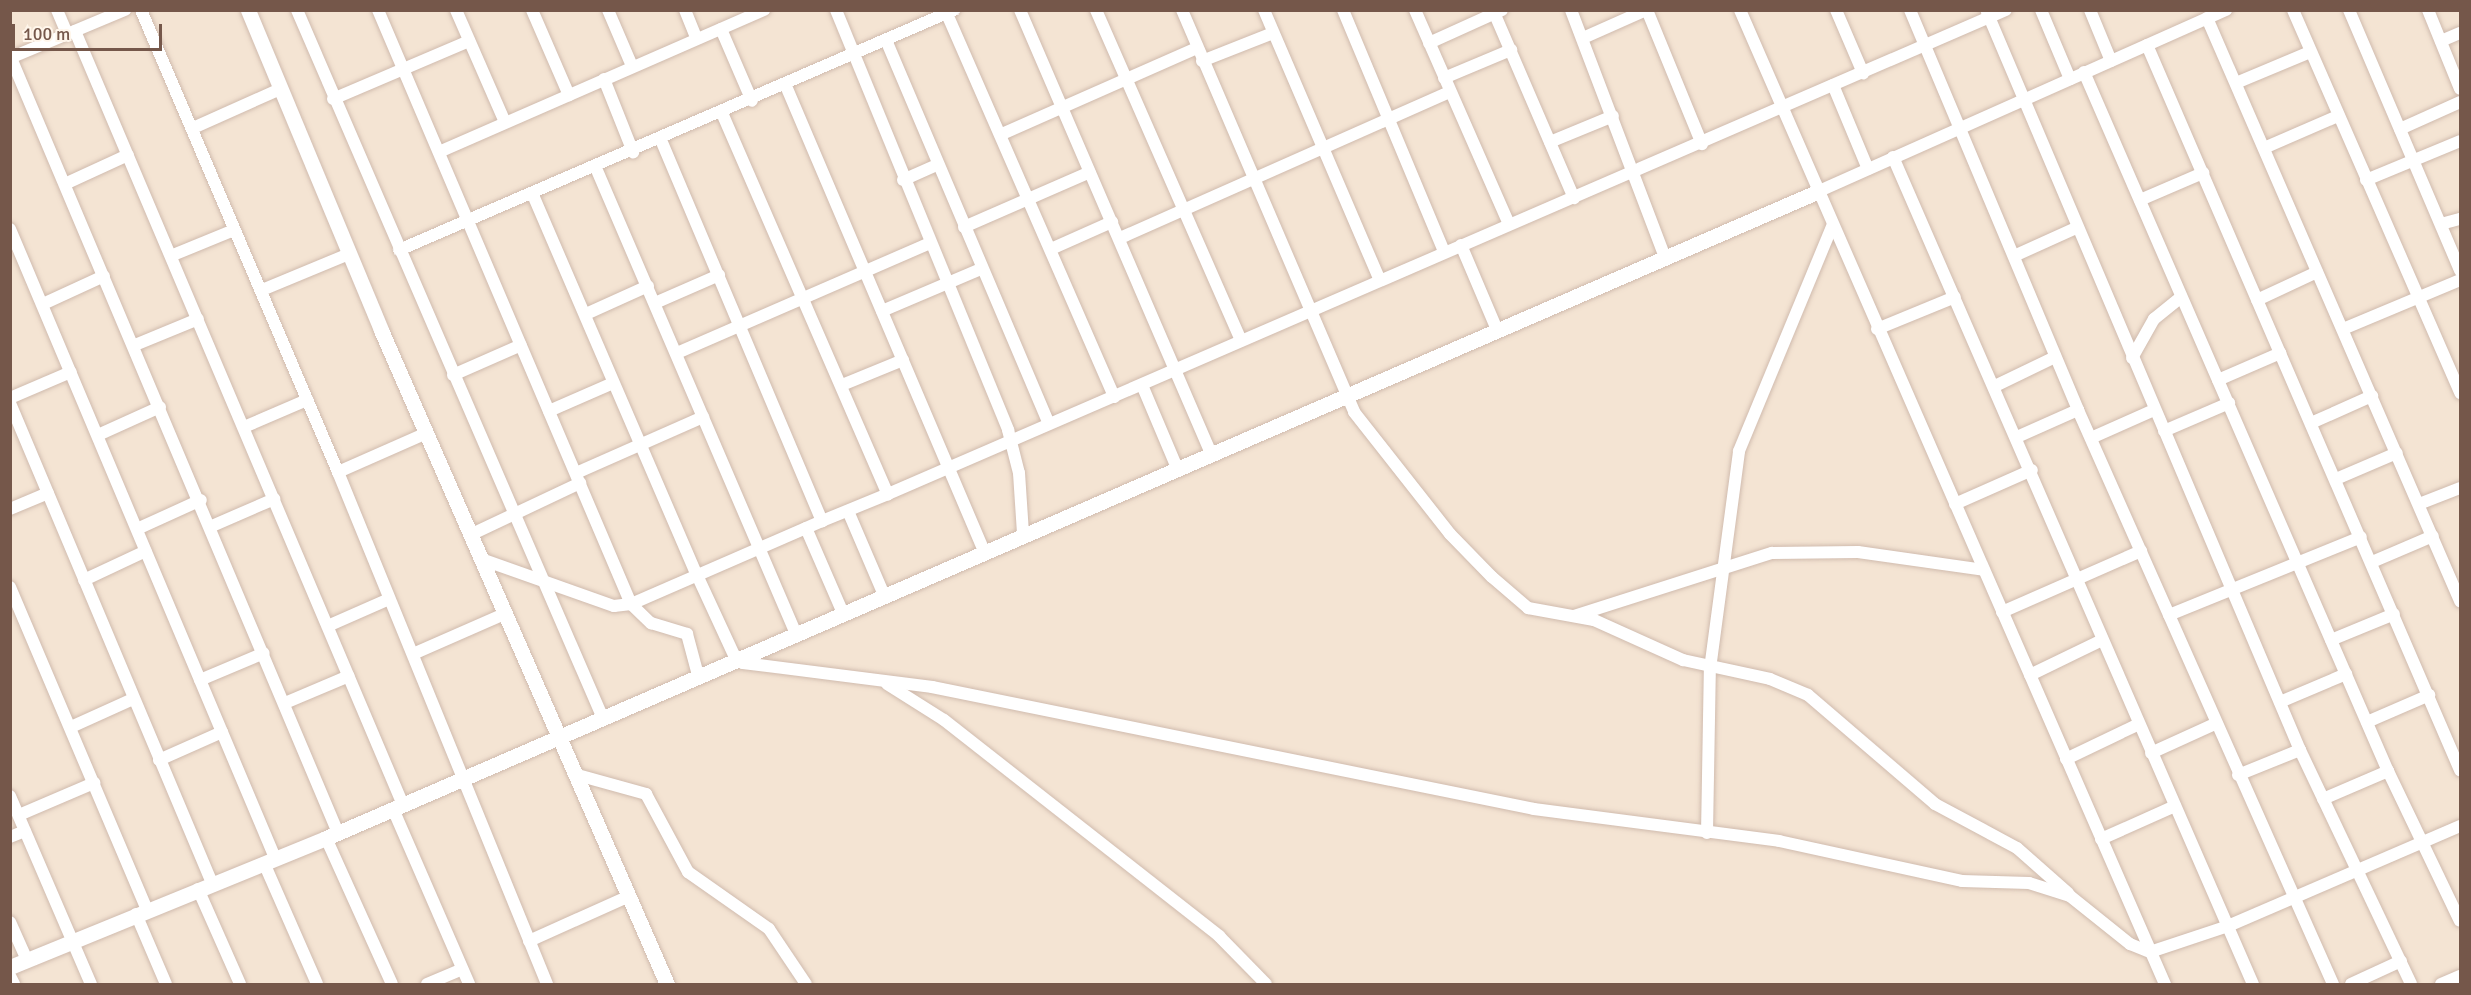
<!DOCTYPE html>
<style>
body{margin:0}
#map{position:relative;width:2471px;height:995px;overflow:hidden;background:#fcf2e4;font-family:Signika,sans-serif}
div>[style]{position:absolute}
.residential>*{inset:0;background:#f4e4d3;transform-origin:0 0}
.roads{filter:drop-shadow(0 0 2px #d0bbae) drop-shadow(0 0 2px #d0bbae)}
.minor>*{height:12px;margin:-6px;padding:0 6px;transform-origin:6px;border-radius:6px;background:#fff}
.tertiary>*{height:15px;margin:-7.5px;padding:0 7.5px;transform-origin:7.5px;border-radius:7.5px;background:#fff}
span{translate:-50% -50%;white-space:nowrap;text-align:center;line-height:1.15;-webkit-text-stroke:6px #fff6eb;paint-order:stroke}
.frame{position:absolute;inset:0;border:12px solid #75574a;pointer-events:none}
.scale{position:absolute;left:12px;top:24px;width:150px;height:27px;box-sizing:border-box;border:3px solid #75574a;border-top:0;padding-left:8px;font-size:18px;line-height:21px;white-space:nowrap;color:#75574a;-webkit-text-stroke:4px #fff6eb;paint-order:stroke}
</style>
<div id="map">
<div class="residential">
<div style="left:10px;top:11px;width:2450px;height:973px"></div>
</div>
<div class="roads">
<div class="minor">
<div style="left:57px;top:10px;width:26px;rotate:67deg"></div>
<div style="left:141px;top:10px;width:502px;rotate:66.91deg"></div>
<div style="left:338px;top:472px;width:553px;rotate:67.79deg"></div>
<div style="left:297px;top:10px;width:769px;rotate:66.64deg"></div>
<div style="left:378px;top:10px;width:646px;rotate:66.93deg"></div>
<div style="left:631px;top:604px;width:208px;rotate:-23.5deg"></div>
<div style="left:456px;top:10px;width:122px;rotate:66.4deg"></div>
<div style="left:532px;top:10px;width:93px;rotate:66.5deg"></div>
<div style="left:608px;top:10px;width:61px;rotate:66.8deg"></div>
<div style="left:685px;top:10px;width:31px;rotate:68deg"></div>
<div style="left:836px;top:10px;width:454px;rotate:67.7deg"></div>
<div style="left:1008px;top:430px;width:44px;rotate:75.7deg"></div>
<div style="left:1019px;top:473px;width:61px;rotate:86.2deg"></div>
<div style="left:1020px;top:10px;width:482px;rotate:66.7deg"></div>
<div style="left:1096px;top:10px;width:361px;rotate:66.3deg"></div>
<div style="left:1182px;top:10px;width:437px;rotate:66.8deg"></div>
<div style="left:1354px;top:412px;width:155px;rotate:51.8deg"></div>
<div style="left:1450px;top:534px;width:60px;rotate:45.7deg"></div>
<div style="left:1492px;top:577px;width:48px;rotate:40.7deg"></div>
<div style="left:1528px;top:608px;width:67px;rotate:10.3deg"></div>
<div style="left:1594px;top:620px;width:98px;rotate:24.2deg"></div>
<div style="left:1683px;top:660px;width:89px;rotate:12.3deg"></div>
<div style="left:1770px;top:679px;width:41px;rotate:22.8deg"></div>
<div style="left:1808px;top:695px;width:167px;rotate:40.6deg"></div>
<div style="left:1935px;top:804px;width:93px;rotate:28.2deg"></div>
<div style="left:2017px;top:848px;width:68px;rotate:41.4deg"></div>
<div style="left:1264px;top:10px;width:294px;rotate:66.8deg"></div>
<div style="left:1343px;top:10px;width:262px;rotate:67.3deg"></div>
<div style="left:1415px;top:10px;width:234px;rotate:66.3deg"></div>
<div style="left:1493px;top:10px;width:205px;rotate:66.7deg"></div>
<div style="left:1571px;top:10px;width:265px;rotate:69.2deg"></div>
<div style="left:1647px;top:10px;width:145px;rotate:67.7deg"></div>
<div style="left:1740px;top:10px;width:1063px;rotate:66.43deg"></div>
<div style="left:1836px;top:10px;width:69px;rotate:66.8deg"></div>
<div style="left:1910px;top:10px;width:434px;rotate:67.2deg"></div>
<div style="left:2078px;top:410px;width:628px;rotate:66.05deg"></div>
<div style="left:2041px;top:10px;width:75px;rotate:67.2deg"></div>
<div style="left:2090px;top:10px;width:55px;rotate:67.6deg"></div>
<div style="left:2293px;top:10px;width:418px;rotate:66.4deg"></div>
<div style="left:2349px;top:10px;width:283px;rotate:66.9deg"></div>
<div style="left:2428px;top:10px;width:85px;rotate:67.9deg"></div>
<div style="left:1987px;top:12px;width:802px;rotate:67.02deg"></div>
<div style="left:2300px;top:750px;width:259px;rotate:64.6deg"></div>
<div style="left:947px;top:14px;width:418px;rotate:66.4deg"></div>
<div style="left:2207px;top:18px;width:636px;rotate:66.54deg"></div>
<div style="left:721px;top:29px;width:78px;rotate:66.7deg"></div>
<div style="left:75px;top:31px;width:841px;rotate:67.03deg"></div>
<div style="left:1583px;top:38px;width:69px;rotate:-24deg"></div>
<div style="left:886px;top:40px;width:417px;rotate:67deg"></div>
<div style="left:2441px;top:41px;width:21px;rotate:-23deg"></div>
<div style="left:1429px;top:43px;width:80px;rotate:-24.3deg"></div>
<div style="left:2147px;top:45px;width:790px;rotate:66.65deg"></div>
<div style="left:10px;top:58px;width:125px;rotate:-22.7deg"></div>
<div style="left:11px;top:58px;width:841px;rotate:67.12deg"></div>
<div style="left:1202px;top:61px;width:76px;rotate:-21.5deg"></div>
<div style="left:2084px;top:72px;width:762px;rotate:66.5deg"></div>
<div style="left:2388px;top:771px;width:166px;rotate:64.4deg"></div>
<div style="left:1444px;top:78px;width:73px;rotate:-22.7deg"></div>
<div style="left:604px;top:79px;width:79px;rotate:68.3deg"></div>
<div style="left:2236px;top:83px;width:80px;rotate:-22.7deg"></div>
<div style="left:1833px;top:85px;width:91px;rotate:67.4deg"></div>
<div style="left:786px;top:86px;width:505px;rotate:66.94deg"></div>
<div style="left:333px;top:99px;width:148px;rotate:-23.1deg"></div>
<div style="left:722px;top:113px;width:416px;rotate:66.5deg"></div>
<div style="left:888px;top:494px;width:1218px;rotate:-23.41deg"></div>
<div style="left:193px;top:128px;width:95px;rotate:-24.1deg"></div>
<div style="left:2400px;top:129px;width:66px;rotate:-24.2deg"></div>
<div style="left:1002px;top:134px;width:213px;rotate:-23.8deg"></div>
<div style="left:661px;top:140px;width:414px;rotate:67.1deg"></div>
<div style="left:822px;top:521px;width:71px;rotate:-22.2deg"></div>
<div style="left:1550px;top:142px;width:68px;rotate:-22.4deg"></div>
<div style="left:2264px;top:148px;width:81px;rotate:-23.4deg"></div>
<div style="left:439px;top:152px;width:355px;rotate:-23.6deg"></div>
<div style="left:1893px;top:157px;width:902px;rotate:66.48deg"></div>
<div style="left:596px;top:168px;width:507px;rotate:66.77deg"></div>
<div style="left:903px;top:180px;width:36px;rotate:-24deg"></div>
<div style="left:2366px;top:180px;width:102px;rotate:-22.5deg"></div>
<div style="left:67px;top:183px;width:67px;rotate:-24.7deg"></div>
<div style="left:1817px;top:192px;width:448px;rotate:-24deg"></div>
<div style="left:533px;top:195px;width:414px;rotate:66.7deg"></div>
<div style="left:697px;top:575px;width:88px;rotate:65.2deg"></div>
<div style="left:734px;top:655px;width:12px;rotate:42deg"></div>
<div style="left:743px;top:663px;width:191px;rotate:7.2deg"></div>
<div style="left:932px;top:687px;width:614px;rotate:11.46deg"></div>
<div style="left:1534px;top:809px;width:247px;rotate:7.4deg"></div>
<div style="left:1779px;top:841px;width:187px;rotate:12.3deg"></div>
<div style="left:1962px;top:881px;width:67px;rotate:1.7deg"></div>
<div style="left:2029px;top:883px;width:43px;rotate:17.6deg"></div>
<div style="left:2070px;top:896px;width:77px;rotate:38.7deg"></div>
<div style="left:2130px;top:944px;width:22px;rotate:22deg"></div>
<div style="left:2150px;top:952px;width:82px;rotate:-18.4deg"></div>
<div style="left:2228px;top:926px;width:253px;rotate:-23.3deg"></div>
<div style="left:2140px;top:200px;width:69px;rotate:-23.2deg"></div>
<div style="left:2441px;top:224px;width:20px;rotate:-15deg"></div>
<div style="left:964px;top:227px;width:137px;rotate:-23.6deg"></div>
<div style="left:10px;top:229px;width:683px;rotate:67.15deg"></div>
<div style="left:1120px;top:238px;width:361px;rotate:-23.9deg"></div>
<div style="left:1461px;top:245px;width:92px;rotate:67deg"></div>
<div style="left:1051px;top:249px;width:67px;rotate:-23.9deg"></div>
<div style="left:399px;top:250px;width:605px;rotate:-23.39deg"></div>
<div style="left:173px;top:255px;width:66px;rotate:-22.3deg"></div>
<div style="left:2014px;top:256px;width:68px;rotate:-24.3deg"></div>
<div style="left:262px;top:290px;width:94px;rotate:-22.5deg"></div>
<div style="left:2257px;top:300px;width:66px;rotate:-25deg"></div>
<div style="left:655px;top:303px;width:70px;rotate:-23.6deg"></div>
<div style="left:43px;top:304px;width:67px;rotate:-24.7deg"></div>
<div style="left:882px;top:311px;width:108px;rotate:-23deg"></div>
<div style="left:586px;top:314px;width:68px;rotate:-24.3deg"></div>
<div style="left:1877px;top:329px;width:84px;rotate:-22.3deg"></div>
<div style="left:2343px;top:329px;width:127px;rotate:-22.7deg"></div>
<div style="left:135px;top:345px;width:68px;rotate:-22.4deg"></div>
<div style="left:677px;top:353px;width:276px;rotate:-23.5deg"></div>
<div style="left:2132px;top:358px;width:45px;rotate:-60.6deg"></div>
<div style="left:2154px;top:319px;width:33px;rotate:-39deg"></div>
<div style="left:453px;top:375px;width:74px;rotate:-23.8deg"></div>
<div style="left:2218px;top:380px;width:68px;rotate:-23.5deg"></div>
<div style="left:842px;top:385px;width:66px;rotate:-22.3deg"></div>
<div style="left:1142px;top:385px;width:90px;rotate:67.1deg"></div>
<div style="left:1995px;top:386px;width:67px;rotate:-25.8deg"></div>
<div style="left:10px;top:398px;width:66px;rotate:-23.1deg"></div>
<div style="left:10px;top:403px;width:521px;rotate:67.18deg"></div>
<div style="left:549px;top:411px;width:70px;rotate:-23.6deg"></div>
<div style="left:2311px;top:423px;width:67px;rotate:-23.9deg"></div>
<div style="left:244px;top:427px;width:69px;rotate:-23.2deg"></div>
<div style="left:2164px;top:431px;width:71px;rotate:-23.3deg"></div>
<div style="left:98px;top:435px;width:68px;rotate:-24.3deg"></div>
<div style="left:2017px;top:437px;width:67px;rotate:-23.9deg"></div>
<div style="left:2091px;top:438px;width:69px;rotate:-24deg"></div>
<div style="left:338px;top:472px;width:97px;rotate:-23.7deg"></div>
<div style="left:576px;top:473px;width:139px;rotate:-23.8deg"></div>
<div style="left:2336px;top:479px;width:66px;rotate:-23.1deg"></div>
<div style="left:1955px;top:504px;width:84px;rotate:-23.8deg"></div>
<div style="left:2419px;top:504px;width:44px;rotate:-21.3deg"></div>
<div style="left:10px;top:509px;width:41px;rotate:-22.8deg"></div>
<div style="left:848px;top:511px;width:91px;rotate:66.8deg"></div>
<div style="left:212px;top:526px;width:68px;rotate:-23.5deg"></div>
<div style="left:806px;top:528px;width:93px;rotate:66.5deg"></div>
<div style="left:137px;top:529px;width:70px;rotate:-24.4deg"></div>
<div style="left:470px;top:535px;width:122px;rotate:-25.3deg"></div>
<div style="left:481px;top:559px;width:141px;rotate:19.5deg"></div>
<div style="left:614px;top:606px;width:17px;rotate:-7deg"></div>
<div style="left:631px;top:604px;width:28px;rotate:44deg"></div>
<div style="left:651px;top:623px;width:38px;rotate:17deg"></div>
<div style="left:687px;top:634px;width:42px;rotate:75deg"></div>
<div style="left:2372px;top:562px;width:66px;rotate:-23.1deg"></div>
<div style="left:84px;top:580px;width:68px;rotate:-25.1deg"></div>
<div style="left:10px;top:587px;width:351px;rotate:67deg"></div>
<div style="left:2002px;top:612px;width:152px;rotate:-23.7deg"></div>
<div style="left:2169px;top:615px;width:207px;rotate:-22.1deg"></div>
<div style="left:1574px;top:616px;width:208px;rotate:-17.7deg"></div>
<div style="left:1772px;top:553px;width:86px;rotate:-0.7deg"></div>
<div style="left:1858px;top:552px;width:127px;rotate:8.1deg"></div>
<div style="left:330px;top:625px;width:64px;rotate:-23.8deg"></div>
<div style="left:2331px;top:640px;width:68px;rotate:-22.4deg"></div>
<div style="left:413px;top:654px;width:99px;rotate:-23.7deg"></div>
<div style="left:2030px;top:675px;width:80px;rotate:-25.9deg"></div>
<div style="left:200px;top:680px;width:69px;rotate:-22.9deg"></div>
<div style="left:887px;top:684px;width:67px;rotate:32.3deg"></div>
<div style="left:944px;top:720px;width:350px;rotate:38.1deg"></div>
<div style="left:1219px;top:936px;width:67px;rotate:45.6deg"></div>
<div style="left:2280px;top:702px;width:72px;rotate:-23deg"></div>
<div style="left:285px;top:703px;width:69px;rotate:-22.9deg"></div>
<div style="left:2367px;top:722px;width:68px;rotate:-23.5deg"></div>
<div style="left:71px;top:727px;width:68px;rotate:-24.3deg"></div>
<div style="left:2151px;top:753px;width:70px;rotate:-24.4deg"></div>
<div style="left:2066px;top:759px;width:81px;rotate:-25.6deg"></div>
<div style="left:159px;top:760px;width:69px;rotate:-24deg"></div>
<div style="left:574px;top:774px;width:75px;rotate:15.5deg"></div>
<div style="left:646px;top:794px;width:89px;rotate:61.7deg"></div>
<div style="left:688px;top:872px;width:99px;rotate:35.1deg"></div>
<div style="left:769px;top:929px;width:66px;rotate:56.1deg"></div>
<div style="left:2238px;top:775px;width:67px;rotate:-22deg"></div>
<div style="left:10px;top:796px;width:205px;rotate:66.7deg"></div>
<div style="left:2323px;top:799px;width:71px;rotate:-23.3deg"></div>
<div style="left:393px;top:809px;width:191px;rotate:66.5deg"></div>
<div style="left:19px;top:815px;width:82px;rotate:-23.1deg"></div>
<div style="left:1707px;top:833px;width:164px;rotate:-89deg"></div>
<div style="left:1710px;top:669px;width:220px;rotate:-82.4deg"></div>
<div style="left:1739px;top:451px;width:243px;rotate:-67.5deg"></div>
<div style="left:10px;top:837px;width:16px;rotate:-22deg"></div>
<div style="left:326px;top:838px;width:160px;rotate:65.7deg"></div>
<div style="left:2101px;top:839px;width:81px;rotate:-24deg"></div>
<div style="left:264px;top:863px;width:132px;rotate:66.3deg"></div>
<div style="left:198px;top:889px;width:104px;rotate:66.1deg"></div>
<div style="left:136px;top:914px;width:76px;rotate:66.8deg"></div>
<div style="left:10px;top:922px;width:42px;rotate:65.9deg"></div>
<div style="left:529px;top:941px;width:110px;rotate:-24.2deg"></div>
<div style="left:10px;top:976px;width:9px;rotate:63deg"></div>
<div style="left:427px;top:984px;width:38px;rotate:-23deg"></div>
<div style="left:2351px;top:984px;width:55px;rotate:-24.7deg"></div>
<div style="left:2441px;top:984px;width:21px;rotate:-23deg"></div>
</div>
<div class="tertiary">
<div style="left:248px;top:10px;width:347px;rotate:67.4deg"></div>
<div style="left:381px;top:330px;width:714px;rotate:66.38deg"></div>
<div style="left:10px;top:967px;width:341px;rotate:-22.2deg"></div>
<div style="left:326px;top:838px;width:1625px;rotate:-23.43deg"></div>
</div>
</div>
<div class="frame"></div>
<div class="scale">100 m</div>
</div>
